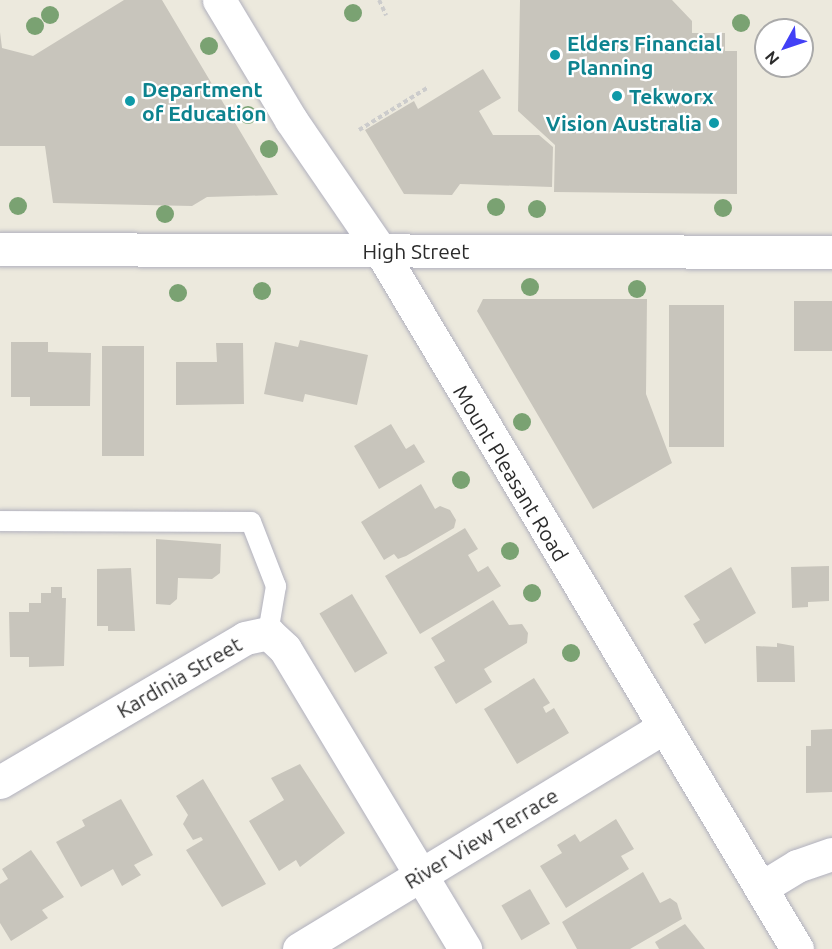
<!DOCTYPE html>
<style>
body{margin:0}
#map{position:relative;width:832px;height:949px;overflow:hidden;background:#ece9dd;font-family:Ubuntu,sans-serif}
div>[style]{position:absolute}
.building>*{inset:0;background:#c8c5bc;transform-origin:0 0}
.path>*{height:4px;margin-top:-2px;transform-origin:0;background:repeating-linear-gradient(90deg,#ccc 0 4.5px,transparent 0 7.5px)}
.roads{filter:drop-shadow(0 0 2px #b1b1be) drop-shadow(0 0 2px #b1b1be)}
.service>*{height:20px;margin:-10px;padding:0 10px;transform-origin:10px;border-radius:10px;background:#fff}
.minor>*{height:33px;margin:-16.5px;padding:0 16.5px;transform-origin:16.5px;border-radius:16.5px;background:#fff}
.tertiary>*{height:33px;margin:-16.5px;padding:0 16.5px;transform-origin:16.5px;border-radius:16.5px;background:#fff}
.trees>*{width:18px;height:18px;margin:-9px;border-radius:50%;background:#7aa272}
.dots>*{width:16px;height:16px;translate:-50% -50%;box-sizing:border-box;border:3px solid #fff;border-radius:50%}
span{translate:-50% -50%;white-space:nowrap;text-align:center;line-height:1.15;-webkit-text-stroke:4.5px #fff;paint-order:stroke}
.culture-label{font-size:21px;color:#0d838f;font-weight:700}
.left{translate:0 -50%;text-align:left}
.right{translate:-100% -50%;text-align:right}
.street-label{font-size:21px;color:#2b2b2b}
.north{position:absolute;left:754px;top:18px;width:60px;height:60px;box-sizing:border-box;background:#fff;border:2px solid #aaa;border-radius:50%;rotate:230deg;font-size:16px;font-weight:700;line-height:24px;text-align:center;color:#2b2b2b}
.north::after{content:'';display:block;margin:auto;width:21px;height:27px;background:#4240f6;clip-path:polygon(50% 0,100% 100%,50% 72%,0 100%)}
</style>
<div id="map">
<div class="building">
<div style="clip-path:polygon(124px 0,162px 0,278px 195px,207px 197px,192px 206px,53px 203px,45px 146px,0 146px,0 32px,2px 48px,33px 56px)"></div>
<div style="clip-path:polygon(520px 0,672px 0,692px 21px,692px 33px,725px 33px,725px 51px,737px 51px,737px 194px,554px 192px,555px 145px,518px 111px)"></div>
<div style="clip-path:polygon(483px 69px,501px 98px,479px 111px,493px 135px,539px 135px,553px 147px,552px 187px,460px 184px,452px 195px,404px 194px,365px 130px,414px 101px,418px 109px)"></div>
<div style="clip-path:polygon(483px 299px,647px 299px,646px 394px,672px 463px,593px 509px,477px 311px)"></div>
<div style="left:794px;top:301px;width:38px;height:50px"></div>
<div style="left:669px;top:305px;width:55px;height:142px"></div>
<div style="clip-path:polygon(300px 340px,368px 355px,357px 405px,305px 394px,303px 402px,264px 394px,275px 342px,298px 347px)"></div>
<div style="clip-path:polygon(11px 342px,48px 342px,48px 352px,91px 353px,90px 406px,30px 406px,30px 397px,11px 397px)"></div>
<div style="clip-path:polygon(216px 343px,243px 343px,244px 404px,176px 405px,176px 362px,217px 362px)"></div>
<div style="left:102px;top:346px;width:42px;height:110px"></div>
<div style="clip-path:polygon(391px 424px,406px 449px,414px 444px,425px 462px,379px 489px,354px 446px)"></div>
<div style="clip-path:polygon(421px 484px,435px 509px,440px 506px,450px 510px,456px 520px,454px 528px,406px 556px,398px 559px,394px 554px,384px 560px,361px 522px)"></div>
<div style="clip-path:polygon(465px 528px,478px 549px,468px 555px,478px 572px,488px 566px,501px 586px,420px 634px,385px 576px)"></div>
<div style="clip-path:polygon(156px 539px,221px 544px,220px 573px,212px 579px,178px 578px,177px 599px,170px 605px,156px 604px)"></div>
<div style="clip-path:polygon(829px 566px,829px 601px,808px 602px,808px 607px,792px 608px,791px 567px)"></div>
<div style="clip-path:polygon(731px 567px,756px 613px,705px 644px,693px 624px,700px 620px,684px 596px)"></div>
<div style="clip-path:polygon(131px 568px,135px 631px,108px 631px,108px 626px,97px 626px,97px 569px)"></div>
<div style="clip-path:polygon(51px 587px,62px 587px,62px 598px,66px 598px,64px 666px,29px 667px,29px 657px,10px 657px,9px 612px,29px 612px,29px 603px,41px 603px,41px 593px,51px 593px)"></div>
<div style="left:352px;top:594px;width:69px;height:38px;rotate:59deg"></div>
<div style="clip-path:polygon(493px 600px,509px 625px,522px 624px,528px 633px,527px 643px,484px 669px,492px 682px,456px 704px,434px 667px,445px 661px,431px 638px)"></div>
<div style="clip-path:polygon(777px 643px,794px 646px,795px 682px,757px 682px,756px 646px,777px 647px)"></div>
<div style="clip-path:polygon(534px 678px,550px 703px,543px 707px,546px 713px,554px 708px,569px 733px,517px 764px,484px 709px)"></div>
<div style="clip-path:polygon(832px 729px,832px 792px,806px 793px,806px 746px,811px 746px,811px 730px)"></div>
<div style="clip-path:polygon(300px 764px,345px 833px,300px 867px,296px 860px,279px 871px,249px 821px,284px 800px,271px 778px)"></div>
<div style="clip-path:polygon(203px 779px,266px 884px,222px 907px,186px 850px,203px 840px,201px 837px,193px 840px,183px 824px,188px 815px,176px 796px)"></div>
<div style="clip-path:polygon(121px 799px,153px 855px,134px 865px,141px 875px,122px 886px,113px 869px,81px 887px,56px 842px,85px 826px,82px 820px)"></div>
<div style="clip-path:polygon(616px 819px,634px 849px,621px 856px,629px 869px,566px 908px,540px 866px,562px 853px,557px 845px,575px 834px,580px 842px)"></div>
<div style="clip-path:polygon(31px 850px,64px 897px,42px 910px,48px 918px,11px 941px,0 923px,0 884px,8px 879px,2px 869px)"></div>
<div style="clip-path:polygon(643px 872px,660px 903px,670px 898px,677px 903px,682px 919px,630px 949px,577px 949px,562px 922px)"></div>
<div style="left:530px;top:889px;width:40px;height:33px;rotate:60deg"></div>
<div style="clip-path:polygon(685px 924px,705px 949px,659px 949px,655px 942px)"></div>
</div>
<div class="path">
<div style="left:379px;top:0;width:17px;rotate:65deg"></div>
<div style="left:359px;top:130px;width:80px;rotate:-31.7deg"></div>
</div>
<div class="roads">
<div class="service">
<div style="left:0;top:521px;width:251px;rotate:0.2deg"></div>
<div style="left:251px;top:522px;width:69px;rotate:68.7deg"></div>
<div style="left:276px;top:586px;width:48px;rotate:99.7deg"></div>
</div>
<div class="minor">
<div style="left:0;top:782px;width:284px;rotate:-30.4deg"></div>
<div style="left:245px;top:638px;width:24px;rotate:-12deg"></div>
<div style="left:268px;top:633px;width:23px;rotate:43deg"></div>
<div style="left:285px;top:649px;width:350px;rotate:59deg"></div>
<div style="left:761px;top:888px;width:42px;rotate:-31.4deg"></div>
<div style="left:797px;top:866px;width:37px;rotate:-19deg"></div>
<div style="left:299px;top:949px;width:427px;rotate:-31.3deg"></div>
</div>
<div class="tertiary">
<div style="left:219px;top:0;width:140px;rotate:59deg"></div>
<div style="left:291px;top:120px;width:158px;rotate:55.6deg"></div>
<div style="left:380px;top:250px;width:814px;rotate:59.18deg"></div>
<div style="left:0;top:249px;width:832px;rotate:0.21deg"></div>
</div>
</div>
<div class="trees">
<div style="left:353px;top:13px"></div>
<div style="left:50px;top:15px"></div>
<div style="left:741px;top:23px"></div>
<div style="left:35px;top:26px"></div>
<div style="left:209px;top:46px"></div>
<div style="left:248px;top:115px"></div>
<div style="left:269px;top:149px"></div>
<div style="left:18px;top:206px"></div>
<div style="left:496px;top:207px"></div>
<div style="left:723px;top:208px"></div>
<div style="left:537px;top:209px"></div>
<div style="left:165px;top:214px"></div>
<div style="left:530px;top:287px"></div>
<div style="left:637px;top:289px"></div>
<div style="left:262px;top:291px"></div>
<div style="left:178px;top:293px"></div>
<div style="left:522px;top:422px"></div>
<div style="left:461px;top:480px"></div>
<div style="left:510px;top:551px"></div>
<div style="left:532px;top:593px"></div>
<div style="left:571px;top:653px"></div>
</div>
<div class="dots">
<div style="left:555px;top:55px;background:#0f9aa8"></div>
<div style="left:617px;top:96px;background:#0f9aa8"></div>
<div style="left:130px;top:101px;background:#0f9aa8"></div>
<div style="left:714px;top:123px;background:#0f9aa8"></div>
</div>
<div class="culture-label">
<span class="left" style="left:567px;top:55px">Elders Financial<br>Planning</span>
<span class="left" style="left:142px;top:101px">Department<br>of Education</span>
<span class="left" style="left:629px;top:96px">Tekworx</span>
<span class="right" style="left:702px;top:123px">Vision Australia</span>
</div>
<div class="street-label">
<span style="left:416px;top:251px">High Street</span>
<span style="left:511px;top:473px;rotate:59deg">Mount Pleasant Road</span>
<span style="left:179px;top:677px;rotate:-30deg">Kardinia Street</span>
<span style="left:481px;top:838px;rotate:-31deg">River View Terrace</span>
</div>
<div class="north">N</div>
</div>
